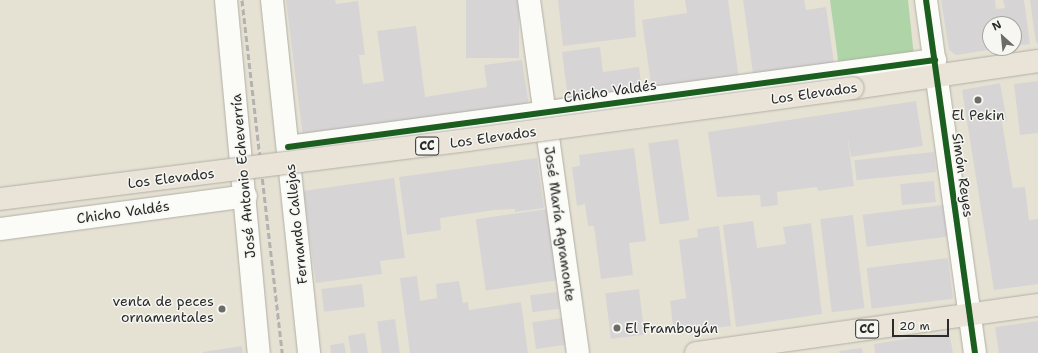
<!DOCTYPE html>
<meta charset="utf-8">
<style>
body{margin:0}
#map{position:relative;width:1038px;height:353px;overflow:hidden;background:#e6e2d3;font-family:"Shantell Sans",sans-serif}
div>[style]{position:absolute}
.green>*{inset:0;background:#afd4a8}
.building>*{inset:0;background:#d7d4d6;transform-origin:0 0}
.roads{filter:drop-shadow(0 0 1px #b1afa6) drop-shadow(0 0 1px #b1afa6)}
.minor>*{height:22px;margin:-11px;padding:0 11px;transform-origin:11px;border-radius:11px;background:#fbfbf8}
.major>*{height:22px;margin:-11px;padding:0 11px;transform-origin:11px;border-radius:11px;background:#eae3d7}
.rail>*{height:3px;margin-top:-1.5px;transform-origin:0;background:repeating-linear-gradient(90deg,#b3b2b0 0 6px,transparent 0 9px)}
.bridges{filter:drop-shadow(0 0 1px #b1afa6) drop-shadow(0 0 1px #b1afa6)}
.major-bridge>*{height:22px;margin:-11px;padding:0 11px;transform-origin:11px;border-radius:11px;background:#eae3d7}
.cycleway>*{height:6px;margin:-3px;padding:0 3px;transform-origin:3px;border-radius:3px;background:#1b5e20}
.dots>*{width:11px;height:11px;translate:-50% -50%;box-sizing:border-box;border:2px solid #f6f6f2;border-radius:50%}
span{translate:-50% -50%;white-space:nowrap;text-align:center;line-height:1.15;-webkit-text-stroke:3px #f6f6f2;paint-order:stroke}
.shield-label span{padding:1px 3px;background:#f6f6f2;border:1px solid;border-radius:3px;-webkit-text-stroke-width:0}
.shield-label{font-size:13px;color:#2b2b2b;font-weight:700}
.street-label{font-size:14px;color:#2b2b2b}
.poi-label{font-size:14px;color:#2b2b2b}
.right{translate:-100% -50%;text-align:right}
.left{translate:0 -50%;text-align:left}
.north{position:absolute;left:982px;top:16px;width:40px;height:40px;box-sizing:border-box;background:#f6f6f2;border:1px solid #a5a5a2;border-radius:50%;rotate:333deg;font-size:11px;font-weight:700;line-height:16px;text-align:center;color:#2b2b2b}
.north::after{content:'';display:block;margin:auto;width:14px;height:18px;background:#6c6b66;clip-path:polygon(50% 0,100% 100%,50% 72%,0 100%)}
.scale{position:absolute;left:892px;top:319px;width:57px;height:18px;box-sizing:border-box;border:2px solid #2b2b2b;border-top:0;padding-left:5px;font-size:12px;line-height:14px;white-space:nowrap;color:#2b2b2b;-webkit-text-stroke:3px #f6f6f2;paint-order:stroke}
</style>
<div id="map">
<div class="green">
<div style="clip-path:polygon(830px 0,908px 0,914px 57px,839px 67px)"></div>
</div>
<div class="building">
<div style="clip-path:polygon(286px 0,335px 0,336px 4px,358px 1px,365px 55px,359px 55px,363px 84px,384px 81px,377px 31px,416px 26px,425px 97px,487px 87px,484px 65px,522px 60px,529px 106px,303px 138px)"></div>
<div style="left:466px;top:0;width:53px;height:58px"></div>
<div style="clip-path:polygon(558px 0,634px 0,636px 37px,563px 46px)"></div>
<div style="clip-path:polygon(685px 0,728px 0,739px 79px,652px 91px,642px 20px,687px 13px)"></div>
<div style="clip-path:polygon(743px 0,804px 0,806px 10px,826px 7px,834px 63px,753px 74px)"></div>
<div style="clip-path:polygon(941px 0,995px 0,996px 9px,1005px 8px,1003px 0,1024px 0,1030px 44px,1014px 46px,1014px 24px,990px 24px,990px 48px,995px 49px,956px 55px,949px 50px)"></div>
<div style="clip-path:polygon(1030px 0,1038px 0,1038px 43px,1036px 43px)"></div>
<div style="clip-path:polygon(600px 47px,603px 72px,639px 67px,642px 92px,568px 99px,562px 52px)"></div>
<div style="clip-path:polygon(1038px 81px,1038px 133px,1020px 135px,1014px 84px)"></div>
<div style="clip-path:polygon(1000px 83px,1007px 121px,1002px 122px,1013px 188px,1025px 187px,1029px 220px,1038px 219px,1038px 284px,994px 290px,962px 90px)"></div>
<div style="clip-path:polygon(916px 101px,923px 146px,851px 157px,847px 133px,854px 186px,818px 191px,817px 187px,777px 192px,778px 205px,761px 207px,760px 195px,717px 197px,708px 132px)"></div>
<div style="left:678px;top:139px;width:82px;height:30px;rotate:82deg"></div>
<div style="clip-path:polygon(634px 148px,646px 241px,629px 243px,633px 275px,601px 279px,594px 226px,588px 226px,585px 204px,577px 206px,572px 167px,580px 166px,579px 155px)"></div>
<div style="left:934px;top:152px;width:20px;height:80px;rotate:84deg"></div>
<div style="clip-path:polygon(537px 158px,544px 208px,515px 212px,515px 209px,494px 210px,440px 218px,441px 230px,407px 235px,399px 177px)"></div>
<div style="clip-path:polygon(394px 178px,405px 258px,380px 261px,382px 274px,316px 283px,303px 191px)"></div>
<div style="left:934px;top:181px;width:21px;height:34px;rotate:85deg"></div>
<div style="left:943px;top:205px;width:32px;height:81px;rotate:83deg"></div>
<div style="left:548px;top:209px;width:72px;height:73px;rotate:82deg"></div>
<div style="left:853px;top:215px;width:94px;height:33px;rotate:83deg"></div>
<div style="clip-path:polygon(753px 221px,757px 248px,786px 244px,783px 227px,811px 223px,822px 314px,736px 327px,723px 225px)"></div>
<div style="clip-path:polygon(719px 226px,731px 326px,674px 333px,670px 301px,686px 298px,679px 240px,698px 237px,697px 229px)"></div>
<div style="left:948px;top:258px;width:41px;height:82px;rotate:83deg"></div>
<div style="clip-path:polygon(417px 276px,420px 301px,437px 298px,436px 284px,459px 281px,463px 303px,468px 302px,469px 310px,521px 302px,528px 353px,410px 353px,400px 278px)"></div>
<div style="left:362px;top:284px;width:23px;height:41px;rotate:83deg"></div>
<div style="left:639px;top:289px;width:46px;height:34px;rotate:83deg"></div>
<div style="left:557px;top:292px;width:17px;height:27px;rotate:83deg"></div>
<div style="left:562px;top:318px;width:27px;height:30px;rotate:82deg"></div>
<div style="left:395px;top:319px;width:34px;height:18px;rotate:82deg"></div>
<div style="clip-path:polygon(1038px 321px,1038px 353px,999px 353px,995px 327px)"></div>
<div style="clip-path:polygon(949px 332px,953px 353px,875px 353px,874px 344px)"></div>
<div style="clip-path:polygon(365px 333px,368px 353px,351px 353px,348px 336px)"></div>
<div style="clip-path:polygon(344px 343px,346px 353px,331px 353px,330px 345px)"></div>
<div style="clip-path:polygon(242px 346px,243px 353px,203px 353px,203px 352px)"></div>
<div style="clip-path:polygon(862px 348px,863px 353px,840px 353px,839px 351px)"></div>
</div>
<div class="roads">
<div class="minor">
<div style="left:226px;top:0;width:355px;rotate:84.7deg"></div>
<div style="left:272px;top:0;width:355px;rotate:84deg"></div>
<div style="left:529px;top:0;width:356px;rotate:82.1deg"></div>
<div style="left:926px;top:0;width:356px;rotate:82.1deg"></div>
<div style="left:288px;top:147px;width:653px;rotate:-7.66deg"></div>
<div style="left:0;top:229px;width:248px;rotate:-7.6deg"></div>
</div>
<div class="major">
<div style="left:853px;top:88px;width:187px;rotate:-8.3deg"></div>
<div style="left:696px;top:353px;width:345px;rotate:-8deg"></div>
</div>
</div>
<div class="rail">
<div style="left:242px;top:0;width:355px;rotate:83.5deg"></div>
</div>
<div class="bridges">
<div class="major-bridge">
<div style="left:0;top:199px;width:472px;rotate:-7.2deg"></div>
<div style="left:468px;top:140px;width:388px;rotate:-7.7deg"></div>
</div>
</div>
<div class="cycleway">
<div style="left:926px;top:0;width:356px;rotate:82.1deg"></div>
<div style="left:288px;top:147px;width:653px;rotate:-7.66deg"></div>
</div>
<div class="dots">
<div style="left:978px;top:100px;background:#6c6b66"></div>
<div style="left:222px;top:309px;background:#6c6b66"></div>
<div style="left:617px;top:328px;background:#6c6b66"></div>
</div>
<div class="shield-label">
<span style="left:427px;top:146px">CC</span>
<span style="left:867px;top:329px">CC</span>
</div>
<div class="street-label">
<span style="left:610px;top:91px;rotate:-8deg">Chicho Valdés</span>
<span style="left:814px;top:93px;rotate:-8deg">Los Elevados</span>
<span style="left:493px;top:137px;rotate:-8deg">Los Elevados</span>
<span style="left:963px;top:175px;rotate:82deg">Simón Reyes</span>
<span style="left:243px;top:176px;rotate:-95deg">José Antonio Echeverría</span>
<span style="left:171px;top:178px;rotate:-7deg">Los Elevados</span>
<span style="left:123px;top:212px;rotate:-8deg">Chicho Valdés</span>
<span style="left:296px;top:224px;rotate:-96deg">Fernando Callejas</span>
<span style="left:560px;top:224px;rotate:82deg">José María Agramonte</span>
</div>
<div class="poi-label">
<span style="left:978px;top:115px">El Pekin</span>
<span class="right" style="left:214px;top:309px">venta de peces<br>ornamentales</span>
<span class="left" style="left:625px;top:328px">El Framboyán</span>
</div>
<div class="north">N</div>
<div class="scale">20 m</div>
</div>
